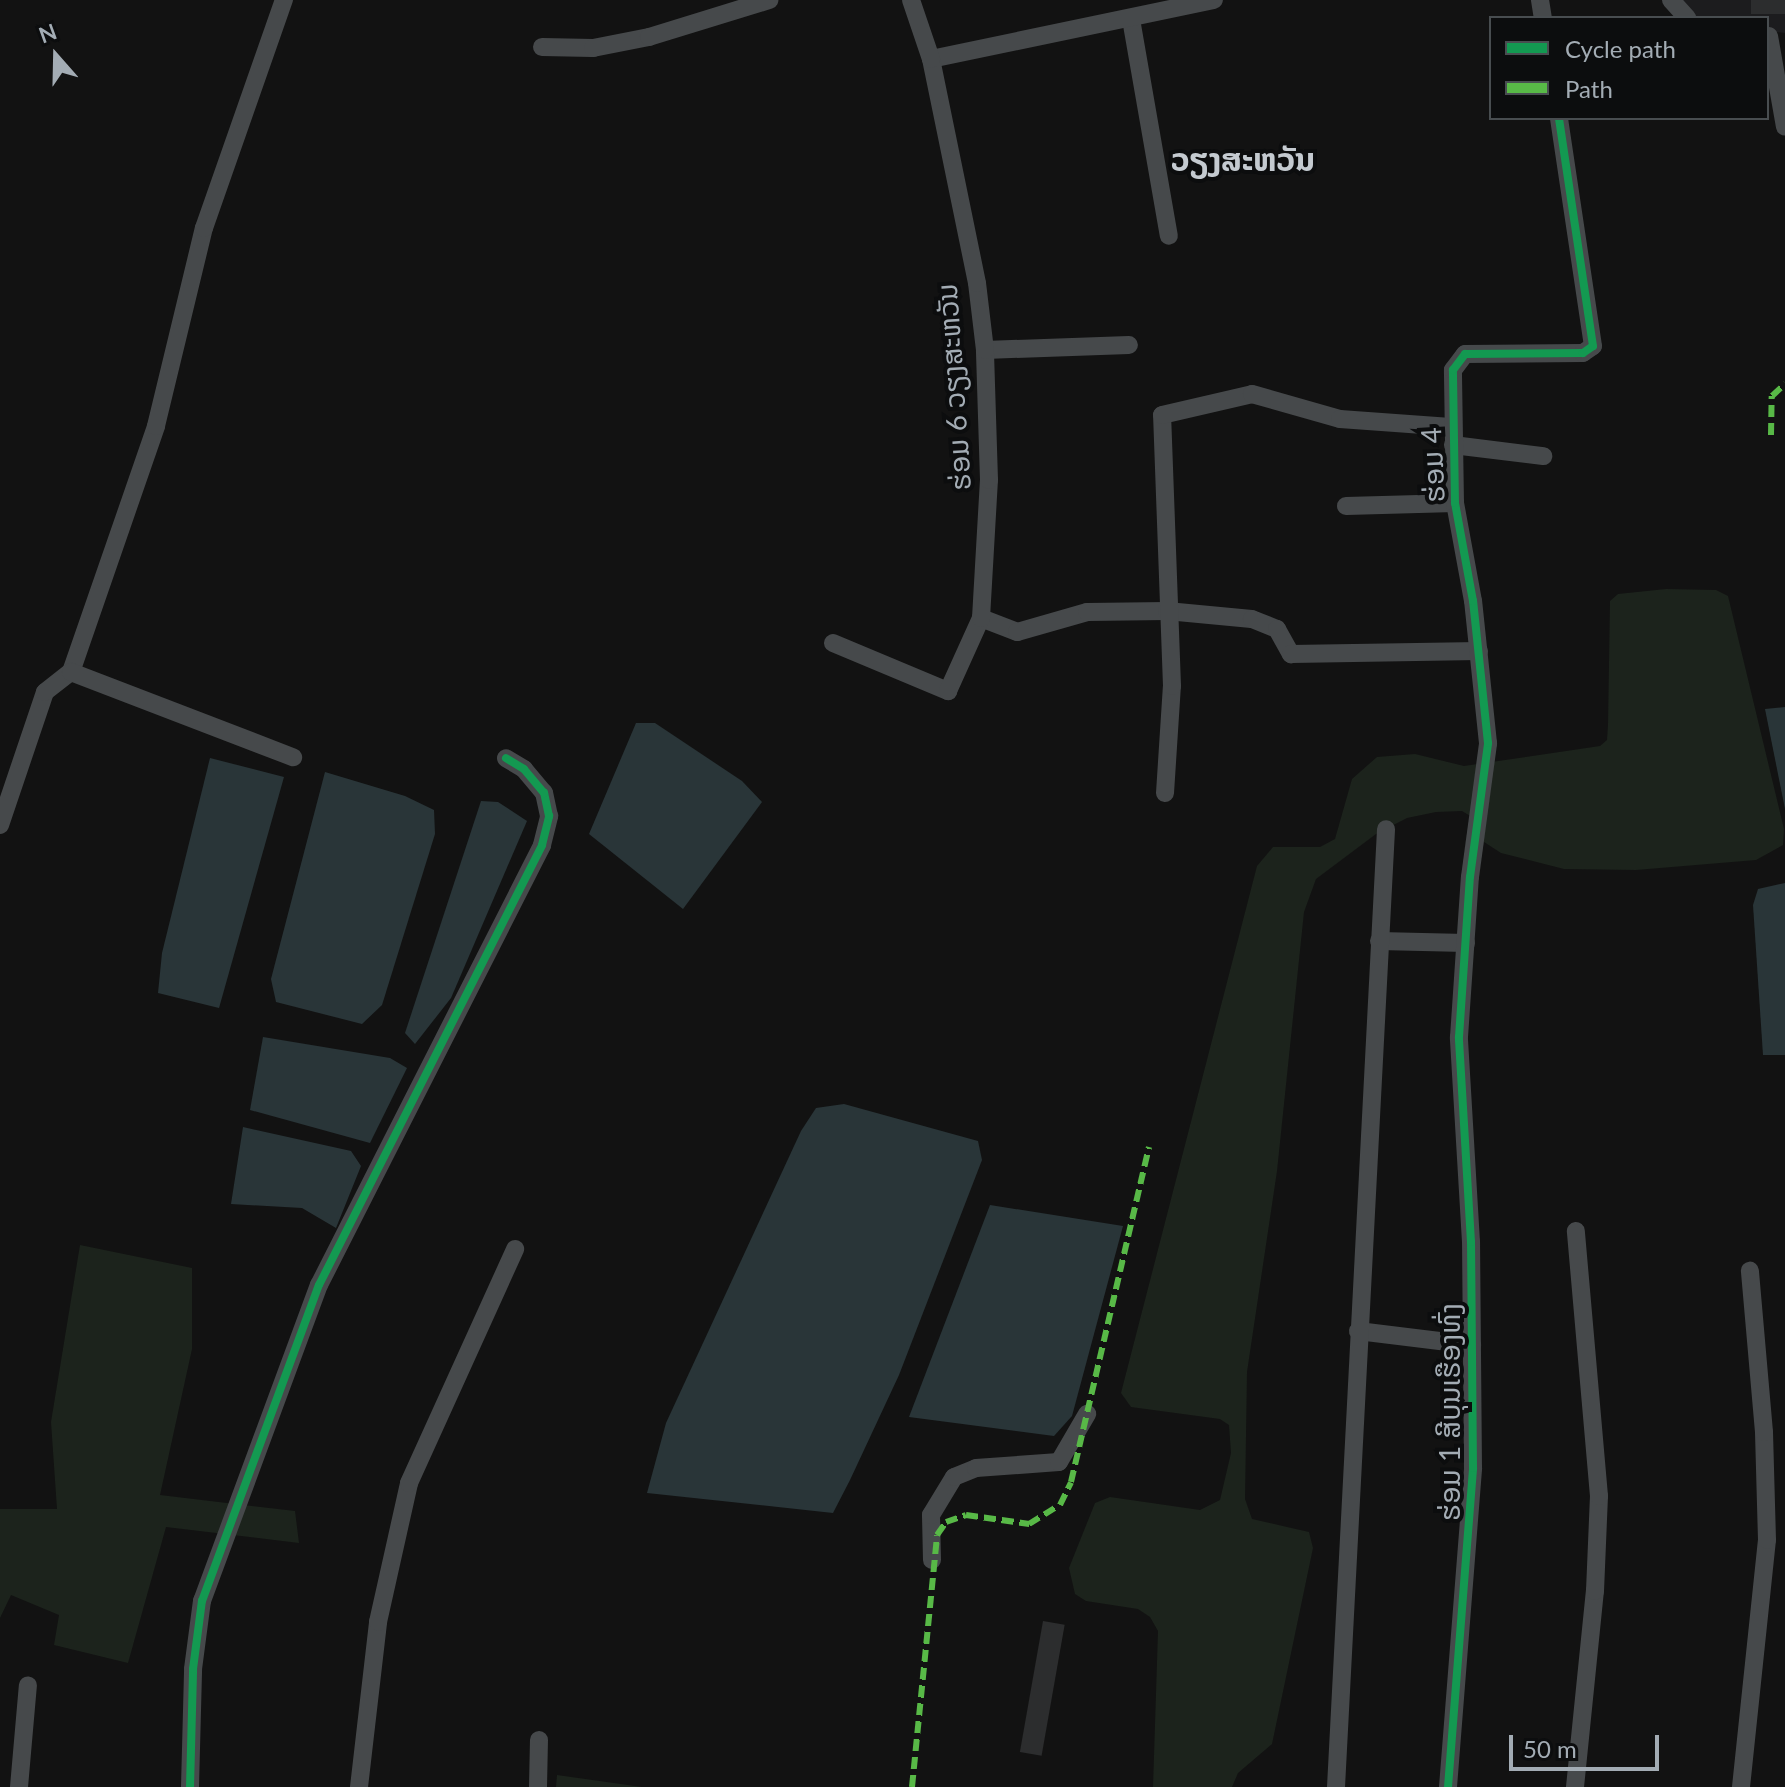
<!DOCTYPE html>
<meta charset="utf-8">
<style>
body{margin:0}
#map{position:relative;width:1785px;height:1787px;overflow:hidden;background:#121212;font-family:Lato,"Noto Sans Lao",sans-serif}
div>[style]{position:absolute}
.built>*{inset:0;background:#1c1c1e}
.green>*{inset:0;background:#1c231c}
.water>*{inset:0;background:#293538}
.building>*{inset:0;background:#2c2d2e;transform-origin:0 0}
.minor>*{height:18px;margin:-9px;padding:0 9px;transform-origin:9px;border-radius:9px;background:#46494b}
.quiet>*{height:6px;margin-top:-3px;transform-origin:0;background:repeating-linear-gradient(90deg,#58b947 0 12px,transparent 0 18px)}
.cycleway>*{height:8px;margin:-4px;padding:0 4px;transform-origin:4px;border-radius:4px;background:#139951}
span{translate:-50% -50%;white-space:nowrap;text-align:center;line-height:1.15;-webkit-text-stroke:8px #0c0d0e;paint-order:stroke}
.street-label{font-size:28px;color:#a3acb4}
.quarter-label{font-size:32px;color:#c4cad0;font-weight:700}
.legend{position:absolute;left:1489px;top:16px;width:280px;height:104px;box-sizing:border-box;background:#0c0d0e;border:2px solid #484d50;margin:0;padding:10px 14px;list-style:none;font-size:24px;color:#a3acb4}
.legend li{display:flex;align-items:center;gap:16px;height:40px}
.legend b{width:40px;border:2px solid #484d50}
.north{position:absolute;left:16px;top:16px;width:80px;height:80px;-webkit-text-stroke:6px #0c0d0e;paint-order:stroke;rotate:340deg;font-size:22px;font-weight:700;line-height:32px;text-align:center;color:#a3acb4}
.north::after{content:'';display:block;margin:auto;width:28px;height:36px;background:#a3acb4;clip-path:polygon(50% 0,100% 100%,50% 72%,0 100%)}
.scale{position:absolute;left:1509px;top:1735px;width:150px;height:36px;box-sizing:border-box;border:4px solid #a3acb4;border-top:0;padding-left:10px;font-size:24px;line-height:28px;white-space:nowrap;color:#a3acb4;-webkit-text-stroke:6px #0c0d0e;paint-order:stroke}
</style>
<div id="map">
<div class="built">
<div style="clip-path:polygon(1678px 0,1785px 0,1785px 33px,1767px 31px,1767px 18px,1680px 18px)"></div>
</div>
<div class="green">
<div style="clip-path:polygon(1666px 589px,1716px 590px,1728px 596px,1784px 829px,1783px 845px,1756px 860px,1636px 870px,1564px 869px,1501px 853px,1484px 842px,1472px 817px,1462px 811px,1436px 812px,1407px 818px,1376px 834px,1316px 879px,1304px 912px,1277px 1171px,1247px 1372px,1245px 1499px,1252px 1519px,1309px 1532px,1313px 1548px,1272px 1744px,1238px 1773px,1232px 1787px,1153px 1787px,1158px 1631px,1150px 1617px,1138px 1609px,1086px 1601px,1075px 1594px,1069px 1568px,1095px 1503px,1110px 1497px,1200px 1510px,1220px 1500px,1231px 1453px,1229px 1425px,1220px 1419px,1131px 1407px,1121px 1393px,1257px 866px,1273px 847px,1320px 847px,1335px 839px,1352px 779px,1377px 757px,1415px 754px,1464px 766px,1600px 746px,1607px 740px,1608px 725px,1610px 601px,1618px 594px)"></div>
<div style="clip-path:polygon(80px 1245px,192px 1268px,192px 1349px,160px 1495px,295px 1511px,299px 1543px,166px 1527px,128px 1663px,54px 1645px,59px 1615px,11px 1595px,0 1618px,0 1509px,57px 1509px,51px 1422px)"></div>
<div style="clip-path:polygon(557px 1775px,642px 1787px,556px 1787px)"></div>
</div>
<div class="water">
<div style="clip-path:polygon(1785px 707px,1785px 809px,1765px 709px)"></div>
<div style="clip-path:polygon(636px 723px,655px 723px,742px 781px,762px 802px,683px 909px,589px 834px)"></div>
<div style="clip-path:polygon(210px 758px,284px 777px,219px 1008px,158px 993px,162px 953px)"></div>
<div style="clip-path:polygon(325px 772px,405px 796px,434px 810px,435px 834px,382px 1005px,362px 1024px,276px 1002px,271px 979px)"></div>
<div style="clip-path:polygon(481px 801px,498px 802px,527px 821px,451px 998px,415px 1044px,405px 1033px)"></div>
<div style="clip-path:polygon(1785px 883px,1785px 1055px,1763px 1055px,1753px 905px,1758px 889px)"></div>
<div style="clip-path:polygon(263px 1037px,390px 1058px,407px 1068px,370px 1143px,250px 1110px)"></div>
<div style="clip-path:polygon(844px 1104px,978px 1141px,982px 1160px,899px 1375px,850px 1480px,833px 1513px,647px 1493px,666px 1423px,801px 1131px,816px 1108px)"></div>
<div style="clip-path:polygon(243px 1127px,351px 1151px,361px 1166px,336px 1228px,302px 1208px,231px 1204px)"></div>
<div style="clip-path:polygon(990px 1205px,1123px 1226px,1072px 1416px,1054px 1436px,909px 1417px)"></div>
</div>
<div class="building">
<div style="left:1751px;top:0;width:34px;height:14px"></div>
<div style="left:1043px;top:1621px;width:22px;height:133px;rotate:10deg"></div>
</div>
<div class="minor">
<div style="left:1540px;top:0;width:18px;rotate:81deg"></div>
<div style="left:1671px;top:0;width:24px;rotate:48deg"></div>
<div style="left:1131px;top:19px;width:220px;rotate:80.1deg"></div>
<div style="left:1769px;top:36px;width:92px;rotate:80deg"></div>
<div style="left:542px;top:47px;width:51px;rotate:1.1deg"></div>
<div style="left:593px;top:48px;width:57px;rotate:-11.1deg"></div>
<div style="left:649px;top:37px;width:126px;rotate:-17.1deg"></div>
<div style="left:931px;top:59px;width:289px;rotate:-11.8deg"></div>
<div style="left:985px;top:350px;width:144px;rotate:-2deg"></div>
<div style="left:1453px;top:445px;width:91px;rotate:7deg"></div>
<div style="left:1346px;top:506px;width:109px;rotate:-1.6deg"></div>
<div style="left:981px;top:618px;width:39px;rotate:21deg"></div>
<div style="left:1017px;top:632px;width:73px;rotate:-15.9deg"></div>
<div style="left:1087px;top:612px;width:80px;rotate:-0.7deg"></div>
<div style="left:1167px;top:611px;width:85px;rotate:5.4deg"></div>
<div style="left:1252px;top:619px;width:27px;rotate:22deg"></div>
<div style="left:1277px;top:629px;width:29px;rotate:61deg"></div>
<div style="left:1291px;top:654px;width:188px;rotate:-0.9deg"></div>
<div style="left:833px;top:643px;width:125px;rotate:22.7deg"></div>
<div style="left:948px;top:691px;width:80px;rotate:-65.7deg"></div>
<div style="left:981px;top:618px;width:138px;rotate:-86.7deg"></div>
<div style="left:989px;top:480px;width:130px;rotate:-91.8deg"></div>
<div style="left:985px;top:350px;width:67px;rotate:-96.8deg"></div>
<div style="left:977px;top:283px;width:229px;rotate:-101.6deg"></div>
<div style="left:931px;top:59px;width:62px;rotate:-108.7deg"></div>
<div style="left:71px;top:672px;width:260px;rotate:-70.9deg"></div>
<div style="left:156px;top:426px;width:204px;rotate:-76.4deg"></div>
<div style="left:204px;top:228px;width:242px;rotate:-70.7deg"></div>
<div style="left:1165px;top:793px;width:107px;rotate:-86.3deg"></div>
<div style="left:1172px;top:686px;width:271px;rotate:-92.1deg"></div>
<div style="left:1162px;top:415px;width:92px;rotate:-13.1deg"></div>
<div style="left:1252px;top:394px;width:91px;rotate:15.9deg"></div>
<div style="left:1340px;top:419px;width:111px;rotate:4.1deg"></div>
<div style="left:0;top:825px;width:140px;rotate:-71.3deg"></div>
<div style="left:45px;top:692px;width:33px;rotate:-38deg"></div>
<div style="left:71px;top:672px;width:238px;rotate:21deg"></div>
<div style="left:1379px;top:941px;width:87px;rotate:1.3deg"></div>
<div style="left:1358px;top:1331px;width:115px;rotate:7deg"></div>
<div style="left:932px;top:1560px;width:45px;rotate:-91.3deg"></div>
<div style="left:931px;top:1515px;width:44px;rotate:-58.8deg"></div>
<div style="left:954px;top:1477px;width:24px;rotate:-22deg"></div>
<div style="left:976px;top:1468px;width:83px;rotate:-4.1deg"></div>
<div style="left:1059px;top:1462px;width:56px;rotate:-59.7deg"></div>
<div style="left:19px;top:1787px;width:102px;rotate:-85deg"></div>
<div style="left:190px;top:1787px;width:118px;rotate:-88.5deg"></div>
<div style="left:193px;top:1669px;width:69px;rotate:-82.5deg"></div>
<div style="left:202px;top:1601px;width:337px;rotate:-69.7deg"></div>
<div style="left:319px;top:1285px;width:493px;rotate:-63.1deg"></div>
<div style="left:542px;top:845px;width:30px;rotate:-76deg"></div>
<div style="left:549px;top:816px;width:24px;rotate:-102deg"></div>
<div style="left:544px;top:793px;width:31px;rotate:-130deg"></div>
<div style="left:524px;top:769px;width:21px;rotate:-149deg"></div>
<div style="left:359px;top:1787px;width:166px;rotate:-83.4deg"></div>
<div style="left:378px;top:1622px;width:142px;rotate:-77.4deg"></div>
<div style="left:409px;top:1483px;width:257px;rotate:-65.6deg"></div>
<div style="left:538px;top:1787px;width:47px;rotate:-88.8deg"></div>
<div style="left:1336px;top:1787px;width:959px;rotate:-87.01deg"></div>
<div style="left:1448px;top:1787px;width:320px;rotate:-85.5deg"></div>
<div style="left:1473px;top:1468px;width:226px;rotate:-90.5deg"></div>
<div style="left:1471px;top:1242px;width:205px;rotate:-93.4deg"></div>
<div style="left:1459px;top:1037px;width:160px;rotate:-86.1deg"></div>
<div style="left:1470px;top:877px;width:135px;rotate:-82.3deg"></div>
<div style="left:1488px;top:743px;width:143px;rotate:-96deg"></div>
<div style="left:1473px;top:601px;width:100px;rotate:-100.4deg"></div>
<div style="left:1455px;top:503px;width:133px;rotate:-90.9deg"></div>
<div style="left:1453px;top:370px;width:20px;rotate:-53deg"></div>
<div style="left:1465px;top:354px;width:118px;rotate:-0.5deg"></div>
<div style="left:1583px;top:353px;width:12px;rotate:-35deg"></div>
<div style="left:1593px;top:346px;width:231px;rotate:-98.5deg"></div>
<div style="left:1575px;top:1787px;width:197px;rotate:-84.2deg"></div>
<div style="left:1595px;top:1591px;width:95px;rotate:-87.6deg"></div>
<div style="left:1599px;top:1496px;width:266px;rotate:-95deg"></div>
<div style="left:1741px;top:1787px;width:248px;rotate:-84deg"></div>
<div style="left:1767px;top:1540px;width:108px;rotate:-91.6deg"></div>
<div style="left:1764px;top:1432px;width:162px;rotate:-95deg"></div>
</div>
<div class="quiet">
<div style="left:1771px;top:435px;width:39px;rotate:-89deg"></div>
<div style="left:1772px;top:396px;width:18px;rotate:-43deg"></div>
<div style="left:912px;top:1787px;width:253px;rotate:-84.3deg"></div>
<div style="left:937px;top:1535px;width:16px;rotate:-55deg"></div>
<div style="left:946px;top:1522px;width:21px;rotate:-19deg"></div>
<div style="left:966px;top:1515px;width:64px;rotate:8.1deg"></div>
<div style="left:1029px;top:1524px;width:36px;rotate:-32deg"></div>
<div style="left:1060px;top:1505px;width:25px;rotate:-64deg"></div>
<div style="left:1071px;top:1482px;width:344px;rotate:-76.9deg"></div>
</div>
<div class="cycleway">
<div style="left:190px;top:1787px;width:118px;rotate:-88.5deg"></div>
<div style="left:193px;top:1669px;width:69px;rotate:-82.5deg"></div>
<div style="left:202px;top:1601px;width:337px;rotate:-69.7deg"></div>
<div style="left:319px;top:1285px;width:493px;rotate:-63.1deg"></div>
<div style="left:542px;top:845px;width:30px;rotate:-76deg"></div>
<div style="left:549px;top:816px;width:24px;rotate:-102deg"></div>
<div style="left:544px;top:793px;width:31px;rotate:-130deg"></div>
<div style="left:524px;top:769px;width:21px;rotate:-149deg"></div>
<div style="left:1448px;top:1787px;width:320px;rotate:-85.5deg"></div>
<div style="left:1473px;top:1468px;width:226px;rotate:-90.5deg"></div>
<div style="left:1471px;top:1242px;width:205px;rotate:-93.4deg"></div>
<div style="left:1459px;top:1037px;width:160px;rotate:-86.1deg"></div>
<div style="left:1470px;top:877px;width:135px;rotate:-82.3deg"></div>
<div style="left:1488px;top:743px;width:143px;rotate:-96deg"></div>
<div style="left:1473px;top:601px;width:100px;rotate:-100.4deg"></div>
<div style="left:1455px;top:503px;width:133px;rotate:-90.9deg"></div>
<div style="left:1453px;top:370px;width:20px;rotate:-53deg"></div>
<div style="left:1465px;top:354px;width:118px;rotate:-0.5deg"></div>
<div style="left:1583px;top:353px;width:12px;rotate:-35deg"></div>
<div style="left:1593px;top:346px;width:231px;rotate:-98.5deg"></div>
</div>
<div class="street-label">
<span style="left:953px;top:387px;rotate:-94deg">ຮ່ອມ 6 ວຽງສະຫວັນ</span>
<span style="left:1432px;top:465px;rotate:-93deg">ຮ່ອມ 4</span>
<span style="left:1449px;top:1412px;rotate:-90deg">ຮ່ອມ 1 ສີບຸນເຮືອງທົ່ງ</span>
</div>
<div class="quarter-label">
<span style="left:1243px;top:159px">ວຽງສະຫວັນ</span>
</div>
<ul class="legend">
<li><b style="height:10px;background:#139951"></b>Cycle path</li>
<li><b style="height:10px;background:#58b947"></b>Path</li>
</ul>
<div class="north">N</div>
<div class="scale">50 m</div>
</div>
